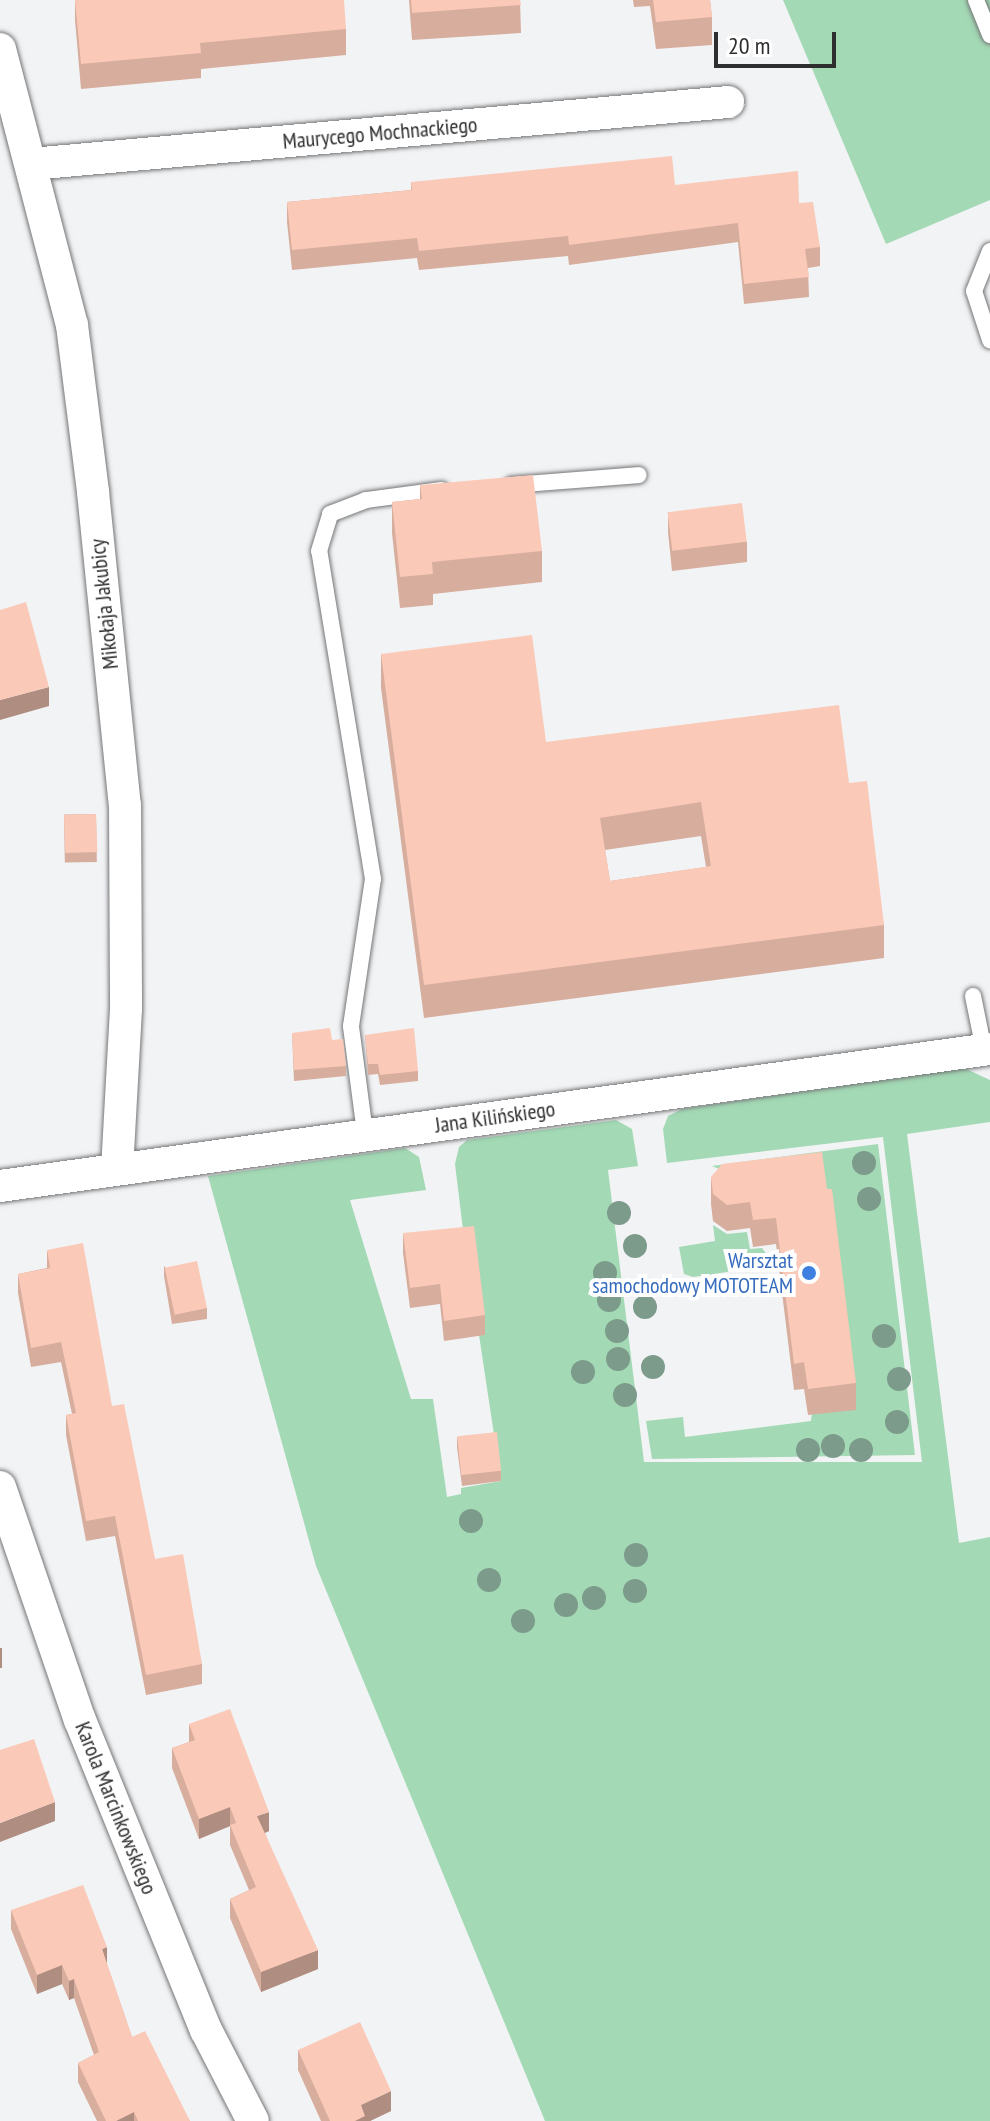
<!DOCTYPE html>
<meta charset="utf-8">
<style>
body{margin:0}
#map{position:relative;width:990px;height:2121px;overflow:hidden;background:#f2f3f5;font-family:"PT Sans Narrow",sans-serif}
div>[style]{position:absolute}
.green>*{inset:0;background:#a3d9b5}
.roads{filter:drop-shadow(0 0 2px #757677) drop-shadow(0 0 2px #757677)}
.lane>*{height:16px;margin:-8px;padding:0 8px;transform-origin:8px;border-radius:8px;background:#fff}
.street>*{height:32px;margin:-16px;padding:0 16px;transform-origin:16px;border-radius:16px;background:#fff}
.trees>*{width:24px;height:24px;margin:-12px;border-radius:50%;background:#7c9b8b}
.wall>*{inset:0;background:#d7ad9e;transform-origin:0 0}
.shaded-wall>*{inset:0;background:#af8d81;transform-origin:0 0}
.building>*{inset:0;background:#fac9b8;transform-origin:0 0}
.dots>*{width:22px;height:22px;translate:-50% -50%;box-sizing:border-box;border:4px solid #fff;border-radius:50%}
span{translate:-50% -50%;white-space:nowrap;text-align:center;line-height:1.15;-webkit-text-stroke:8px #fff;paint-order:stroke}
.street-label{font-size:22px;color:#2e2e2f}
.shop-label{font-size:22px;color:#366cbe}
.right{translate:-100% -50%;text-align:right}
.scale{position:absolute;left:714px;top:32px;width:122px;height:36px;box-sizing:border-box;border:4px solid #2e2e2f;border-top:0;padding-left:10px;font-size:24px;line-height:28px;white-space:nowrap;color:#2e2e2f;-webkit-text-stroke:6px #fff;paint-order:stroke}
</style>
<div id="map">
<div class="green">
<div style="clip-path:polygon(783px 0,990px 0,990px 200px,886px 244px)"></div>
<div style="clip-path:polygon(964px 1068px,990px 1080px,990px 1122px,907px 1134px,959px 1543px,990px 1537px,990px 2121px,545px 2121px,316px 1566px,208px 1176px,405px 1148px,419px 1157px,426px 1190px,350px 1200px,411px 1399px,433px 1399px,447px 1497px,461px 1494px,461px 1488px,501px 1481px,479px 1335px,485px 1335px,465px 1246px,455px 1164px,459px 1147px,467px 1140px,616px 1120px,632px 1129px,638px 1166px,608px 1170px,644px 1462px,922px 1462px,883px 1137px,667px 1163px,663px 1129px,668px 1116px,682px 1109px)"></div>
<div style="clip-path:polygon(878px 1144px,915px 1455px,652px 1459px,646px 1421px,683px 1417px,685px 1437px,811px 1421px,832px 1216px,712px 1166px)"></div>
<div style="clip-path:polygon(713px 1225px,727px 1234px,747px 1232px,750px 1249px,762px 1248px,774px 1265px,693px 1277px,684px 1274px,679px 1247px,715px 1241px)"></div>
</div>
<div class="roads">
<div class="lane">
<div style="left:976px;top:0;width:38px;rotate:68deg"></div>
<div style="left:990px;top:251px;width:43px;rotate:111.8deg"></div>
<div style="left:974px;top:291px;width:52px;rotate:71.9deg"></div>
<div style="left:512px;top:485px;width:127px;rotate:-4.5deg"></div>
<div style="left:973px;top:996px;width:55px;rotate:78.5deg"></div>
<div style="left:365px;top:1133px;width:108px;rotate:-97.5deg"></div>
<div style="left:351px;top:1026px;width:149px;rotate:-81.5deg"></div>
<div style="left:373px;top:879px;width:332px;rotate:-99.3deg"></div>
<div style="left:319px;top:551px;width:39px;rotate:-73deg"></div>
<div style="left:330px;top:514px;width:39px;rotate:-21deg"></div>
<div style="left:366px;top:500px;width:76px;rotate:-7.6deg"></div>
</div>
<div class="street">
<div style="left:0;top:49px;width:285px;rotate:75.4deg"></div>
<div style="left:72px;top:325px;width:168px;rotate:82.8deg"></div>
<div style="left:93px;top:492px;width:315px;rotate:84.2deg"></div>
<div style="left:125px;top:805px;width:204px;rotate:89.7deg"></div>
<div style="left:126px;top:1009px;width:160px;rotate:93.2deg"></div>
<div style="left:31px;top:164px;width:700px;rotate:-5.08deg"></div>
<div style="left:0;top:1186px;width:999px;rotate:-7.88deg"></div>
<div style="left:0;top:1487px;width:246px;rotate:71.1deg"></div>
<div style="left:80px;top:1720px;width:335px;rotate:67.9deg"></div>
<div style="left:206px;top:2030px;width:102px;rotate:62.7deg"></div>
</div>
</div>
<div class="trees">
<div style="left:864px;top:1163px"></div>
<div style="left:869px;top:1199px"></div>
<div style="left:619px;top:1213px"></div>
<div style="left:635px;top:1246px"></div>
<div style="left:605px;top:1273px"></div>
<div style="left:609px;top:1300px"></div>
<div style="left:645px;top:1307px"></div>
<div style="left:617px;top:1331px"></div>
<div style="left:884px;top:1336px"></div>
<div style="left:618px;top:1359px"></div>
<div style="left:653px;top:1367px"></div>
<div style="left:583px;top:1372px"></div>
<div style="left:899px;top:1379px"></div>
<div style="left:625px;top:1395px"></div>
<div style="left:897px;top:1422px"></div>
<div style="left:833px;top:1446px"></div>
<div style="left:808px;top:1450px"></div>
<div style="left:861px;top:1450px"></div>
<div style="left:471px;top:1521px"></div>
<div style="left:636px;top:1555px"></div>
<div style="left:489px;top:1580px"></div>
<div style="left:635px;top:1591px"></div>
<div style="left:594px;top:1598px"></div>
<div style="left:566px;top:1605px"></div>
<div style="left:523px;top:1621px"></div>
</div>
<div class="wall">
<div style="clip-path:polygon(75px 0,346px 29px,346px 55px,201px 69px,201px 78px,81px 89px,75px 20px)"></div>
<div style="clip-path:polygon(409px 0,520px 0,521px 33px,412px 40px)"></div>
<div style="clip-path:polygon(633px 0,710px 0,712px 17px,712px 45px,656px 49px,650px 6px,634px 7px)"></div>
<div style="clip-path:polygon(411px 182px,675px 185px,799px 203px,820px 247px,820px 266px,808px 268px,809px 297px,744px 304px,738px 242px,569px 265px,568px 256px,419px 270px,417px 258px,292px 270px,287px 222px,287px 202px,411px 190px)"></div>
<div style="clip-path:polygon(420px 485px,542px 551px,542px 582px,433px 594px,433px 605px,400px 608px,392px 533px,392px 502px,420px 499px)"></div>
<div style="clip-path:polygon(668px 512px,747px 542px,747px 562px,672px 571px,668px 532px)"></div>
<div style="clip-path:polygon(evenodd,381px 654px,546px 742px,849px 783px,884px 925px,884px 958px,424px 1018px,381px 688px,381px 654px,701px 836px,706px 867px,610px 881px,605px 850px,701px 836px)"></div>
<div style="left:96px;top:814px;width:48px;height:32px;rotate:89deg"></div>
<div style="clip-path:polygon(292px 1033px,332px 1040px,346px 1066px,346px 1076px,294px 1081px)"></div>
<div style="clip-path:polygon(365px 1035px,418px 1071px,418px 1081px,380px 1085px,378px 1074px,368px 1075px)"></div>
<div style="clip-path:polygon(711px 1177px,827px 1189px,856px 1383px,856px 1410px,808px 1415px,804px 1389px,794px 1390px,776px 1244px,753px 1247px,750px 1228px,727px 1231px,713px 1221px,711px 1204px)"></div>
<div style="clip-path:polygon(403px 1233px,485px 1315px,485px 1335px,444px 1341px,440px 1304px,410px 1308px,403px 1253px)"></div>
<div style="clip-path:polygon(47px 1250px,112px 1406px,155px 1559px,202px 1664px,202px 1684px,146px 1695px,115px 1536px,86px 1541px,66px 1435px,66px 1415px,72px 1414px,61px 1362px,31px 1367px,18px 1293px,18px 1274px,47px 1268px)"></div>
<div style="clip-path:polygon(164px 1266px,207px 1308px,207px 1319px,172px 1324px,164px 1276px)"></div>
<div style="clip-path:polygon(457px 1437px,501px 1471px,501px 1481px,462px 1486px,457px 1447px)"></div>
<div style="clip-path:polygon(189px 1724px,269px 1831px,265px 1833px,318px 1969px,261px 1992px,230px 1918px,230px 1899px,249px 1890px,230px 1845px,230px 1826px,199px 1839px,172px 1768px,172px 1748px,189px 1742px)"></div>
<div style="clip-path:polygon(11px 1910px,107px 1964px,132px 2037px,190px 2121px,97px 2121px,78px 2082px,78px 2063px,94px 2055px,74px 1998px,69px 2000px,62px 1984px,37px 1994px,11px 1929px)"></div>
<div style="clip-path:polygon(298px 2050px,391px 2111px,370px 2121px,321px 2121px,298px 2070px)"></div>
</div>
<div class="shaded-wall">
<div style="clip-path:polygon(49px 687px,49px 706px,0 720px,0 700px)"></div>
<div style="left:2px;top:1648px;width:20px;height:2px;rotate:90deg"></div>
<div style="clip-path:polygon(55px 1802px,55px 1821px,0 1842px,0 1823px)"></div>
<div style="clip-path:polygon(230px 1807px,230px 1826px,199px 1839px,199px 1819px)"></div>
<div style="clip-path:polygon(269px 1812px,269px 1831px,257px 1836px,257px 1816px)"></div>
<div style="clip-path:polygon(107px 1947px,107px 1966px,102px 1949px)"></div>
<div style="clip-path:polygon(318px 1950px,318px 1969px,261px 1992px,261px 1972px)"></div>
<div style="clip-path:polygon(62px 1965px,62px 1984px,37px 1994px,37px 1975px)"></div>
<div style="clip-path:polygon(74px 1979px,74px 1998px,69px 2000px,69px 1981px)"></div>
<div style="clip-path:polygon(391px 2091px,391px 2111px,370px 2121px,355px 2121px,361px 2105px)"></div>
<div style="clip-path:polygon(134px 2112px,134px 2121px,116px 2121px)"></div>
</div>
<div class="building">
<div style="clip-path:polygon(75px 0,344px 0,346px 29px,200px 43px,201px 53px,81px 64px)"></div>
<div style="clip-path:polygon(411px 0,520px 0,521px 5px,412px 13px)"></div>
<div style="clip-path:polygon(653px 0,710px 0,712px 17px,656px 22px)"></div>
<div style="clip-path:polygon(672px 156px,675px 185px,798px 171px,799px 203px,813px 202px,820px 247px,805px 249px,809px 277px,744px 284px,738px 223px,569px 245px,568px 236px,419px 251px,417px 238px,292px 250px,287px 202px,412px 190px,411px 182px)"></div>
<div style="clip-path:polygon(533px 475px,542px 551px,432px 562px,433px 574px,400px 577px,392px 502px,422px 499px,420px 485px)"></div>
<div style="left:742px;top:503px;width:39px;height:75px;rotate:83deg"></div>
<div style="clip-path:polygon(26px 602px,49px 687px,0 700px,0 610px)"></div>
<div style="clip-path:polygon(evenodd,532px 635px,546px 742px,839px 705px,849px 783px,867px 781px,884px 925px,424px 985px,381px 654px,532px 635px,701px 802px,711px 866px,610px 881px,600px 818px,701px 802px)"></div>
<div style="left:96px;top:814px;width:38px;height:32px;rotate:88deg"></div>
<div style="clip-path:polygon(330px 1028px,332px 1040px,343px 1039px,346px 1066px,294px 1070px,292px 1033px)"></div>
<div style="clip-path:polygon(414px 1028px,418px 1071px,380px 1075px,378px 1064px,368px 1064px,365px 1035px)"></div>
<div style="clip-path:polygon(822px 1152px,827px 1189px,832px 1189px,856px 1383px,808px 1389px,804px 1362px,794px 1364px,776px 1218px,753px 1220px,750px 1202px,727px 1205px,713px 1194px,711px 1177px,722px 1164px)"></div>
<div style="clip-path:polygon(474px 1226px,485px 1315px,444px 1321px,440px 1284px,410px 1288px,403px 1233px)"></div>
<div style="clip-path:polygon(83px 1243px,112px 1406px,124px 1404px,155px 1559px,183px 1554px,202px 1664px,146px 1675px,115px 1516px,86px 1521px,66px 1415px,76px 1413px,61px 1342px,31px 1348px,18px 1274px,50px 1268px,47px 1250px)"></div>
<div style="left:197px;top:1261px;width:48px;height:33px;rotate:78deg"></div>
<div style="left:497px;top:1432px;width:39px;height:40px;rotate:84deg"></div>
<div style="clip-path:polygon(230px 1709px,269px 1812px,257px 1816px,318px 1950px,261px 1972px,230px 1899px,256px 1887px,230px 1825px,236px 1823px,230px 1807px,199px 1819px,172px 1748px,195px 1740px,189px 1724px)"></div>
<div style="clip-path:polygon(34px 1739px,55px 1802px,0 1823px,0 1750px)"></div>
<div style="clip-path:polygon(83px 1885px,107px 1947px,102px 1949px,132px 2037px,145px 2031px,190px 2121px,138px 2121px,134px 2112px,116px 2121px,106px 2121px,78px 2063px,99px 2052px,74px 1979px,69px 1981px,62px 1965px,37px 1975px,11px 1910px)"></div>
<div style="clip-path:polygon(360px 2022px,391px 2091px,361px 2105px,365px 2116px,355px 2121px,330px 2121px,298px 2050px)"></div>
</div>
<div class="dots">
<div style="left:809px;top:1273px;background:#3f7fe0"></div>
</div>
<div class="street-label">
<span style="left:380px;top:133px;rotate:-5deg">Maurycego Mochnackiego</span>
<span style="left:104px;top:604px;rotate:-96deg">Mikołaja Jakubicy</span>
<span style="left:495px;top:1117px;rotate:-8deg">Jana Kilińskiego</span>
<span style="left:116px;top:1808px;rotate:68deg">Karola Marcinkowskiego</span>
</div>
<div class="shop-label">
<span class="right" style="left:793px;top:1273px">Warsztat<br>samochodowy MOTOTEAM</span>
</div>
<div class="scale">20 m</div>
</div>
